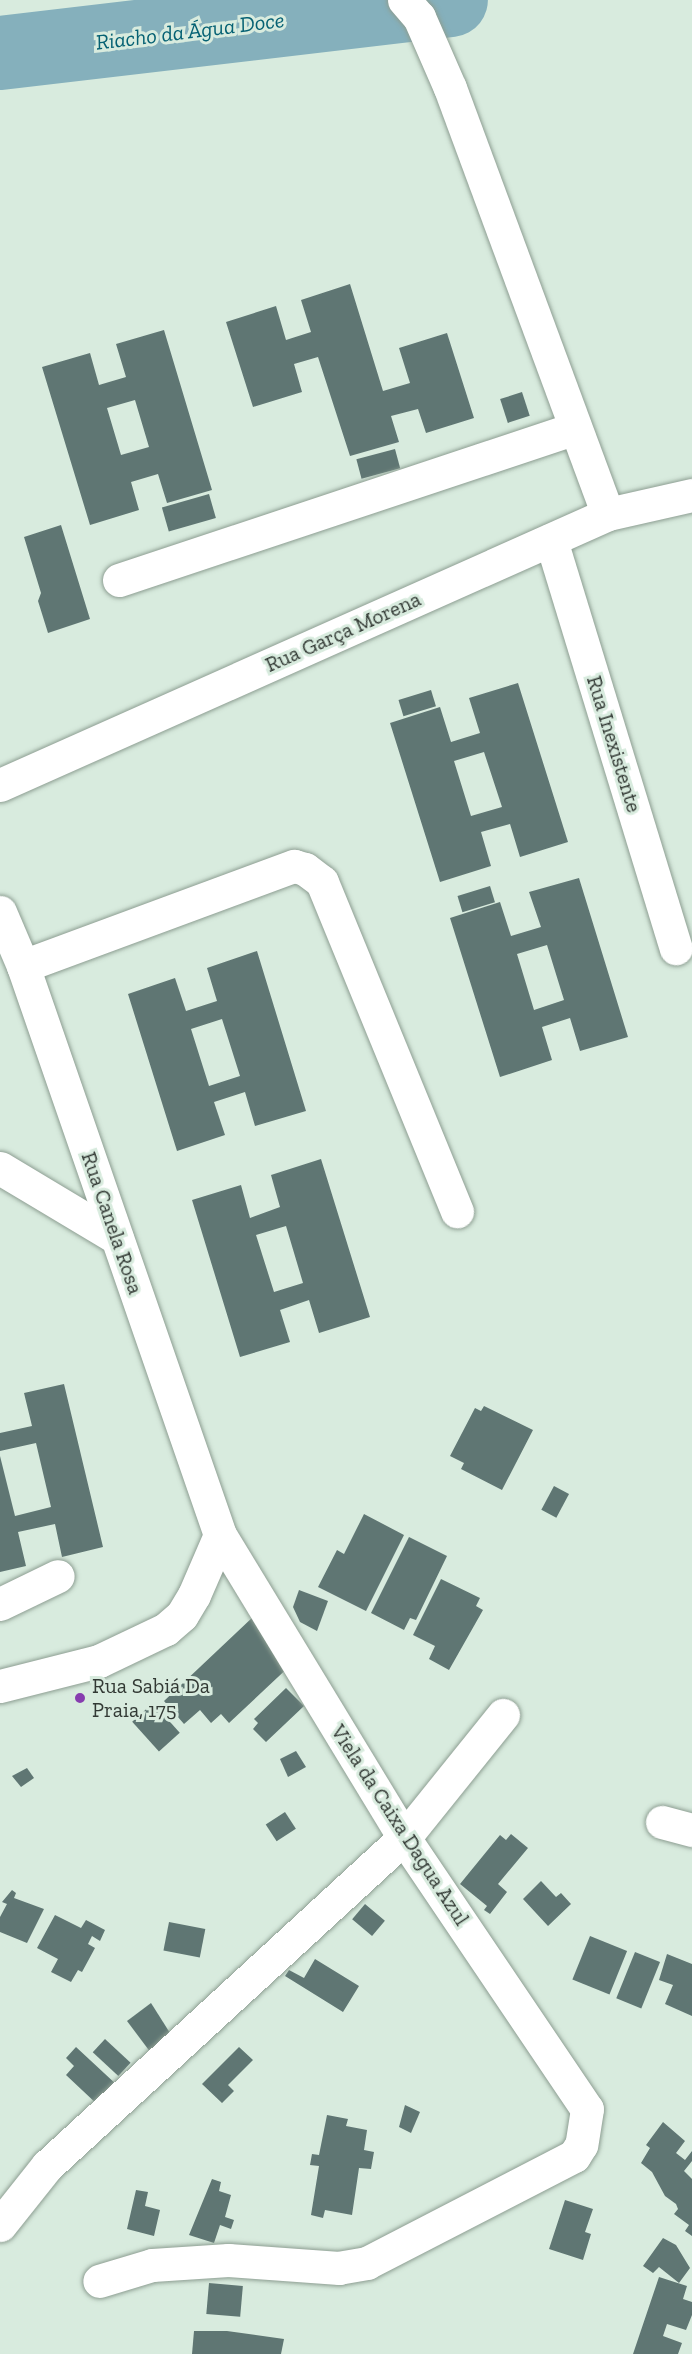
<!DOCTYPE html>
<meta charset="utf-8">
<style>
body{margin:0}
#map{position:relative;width:692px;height:2354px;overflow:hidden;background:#d8ebde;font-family:"Zilla Slab",serif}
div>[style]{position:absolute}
.river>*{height:74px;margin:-37px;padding:0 37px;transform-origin:37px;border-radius:37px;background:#85b0bc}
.building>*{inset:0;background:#5f7673;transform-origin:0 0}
.roads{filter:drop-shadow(0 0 2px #8d9e92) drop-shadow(0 0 2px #8d9e92)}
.minor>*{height:33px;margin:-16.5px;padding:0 16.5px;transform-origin:16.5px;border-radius:16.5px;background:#fff}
.dots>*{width:16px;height:16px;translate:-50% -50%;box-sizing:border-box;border:3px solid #d8ebde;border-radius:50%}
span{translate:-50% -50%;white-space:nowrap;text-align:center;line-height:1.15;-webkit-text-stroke:6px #d8ebde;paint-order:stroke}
.street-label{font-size:21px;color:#323934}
.poi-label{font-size:21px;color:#323934}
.left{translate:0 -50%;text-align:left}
.water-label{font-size:22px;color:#056173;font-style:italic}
</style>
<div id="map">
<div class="river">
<div style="left:0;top:53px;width:454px;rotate:-6.7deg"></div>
</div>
<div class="building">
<div style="clip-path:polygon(350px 284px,383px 391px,410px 383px,399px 348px,447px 333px,474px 418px,426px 433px,418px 409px,391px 416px,399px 442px,350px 456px,318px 357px,294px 364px,302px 392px,253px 407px,226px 322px,276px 306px,286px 340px,311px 332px,301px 300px)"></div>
<div style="clip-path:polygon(evenodd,164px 330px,212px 490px,167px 503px,158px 474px,131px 482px,139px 510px,90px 525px,42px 367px,90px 353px,99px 385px,126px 377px,116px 344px,164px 330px,135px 400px,149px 447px,121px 455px,107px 408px,135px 400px)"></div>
<div style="left:522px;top:392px;width:25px;height:23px;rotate:72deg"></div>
<div style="left:395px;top:449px;width:20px;height:40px;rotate:75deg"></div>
<div style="left:209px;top:494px;width:25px;height:49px;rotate:74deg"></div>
<div style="clip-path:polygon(61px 525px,90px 619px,48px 633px,38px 601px,41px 593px,24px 537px)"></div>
<div style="clip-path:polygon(evenodd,518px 683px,568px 842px,520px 857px,510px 824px,481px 832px,491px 866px,440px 882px,390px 723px,440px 707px,451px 742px,480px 733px,469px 698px,518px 683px,484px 752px,502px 807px,471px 816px,454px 761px,484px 752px)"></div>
<div style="left:431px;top:690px;width:17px;height:34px;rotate:73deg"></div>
<div style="clip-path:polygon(evenodd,579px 878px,628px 1037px,580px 1051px,570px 1018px,542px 1027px,552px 1060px,500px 1077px,450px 918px,500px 902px,511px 936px,541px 927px,529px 892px,579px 878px,547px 945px,564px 1000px,534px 1010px,517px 954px,547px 945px)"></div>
<div style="left:490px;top:886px;width:17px;height:34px;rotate:73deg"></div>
<div style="clip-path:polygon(evenodd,257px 951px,306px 1111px,255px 1126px,245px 1092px,214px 1102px,225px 1135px,177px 1151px,128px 994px,175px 978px,186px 1011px,217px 1001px,207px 968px,257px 951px,222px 1019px,240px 1076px,209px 1086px,191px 1029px,222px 1019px)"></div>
<div style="clip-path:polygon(evenodd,321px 1159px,370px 1317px,319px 1333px,309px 1300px,280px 1310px,290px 1342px,240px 1357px,192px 1200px,241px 1185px,250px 1218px,280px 1207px,271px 1175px,321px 1159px,286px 1226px,303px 1283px,274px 1292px,256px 1235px,286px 1226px)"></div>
<div style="clip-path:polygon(64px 1384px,103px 1547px,62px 1557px,55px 1524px,18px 1532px,26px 1566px,0 1572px,0 1456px,15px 1516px,51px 1507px,36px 1443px,0 1451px,0 1433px,32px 1426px,24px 1393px)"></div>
<div style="clip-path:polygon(484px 1406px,533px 1430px,502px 1490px,461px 1469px,464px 1463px,450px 1456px,475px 1408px,481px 1411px)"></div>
<div style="left:554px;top:1486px;width:17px;height:27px;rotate:28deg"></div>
<div style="clip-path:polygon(364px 1514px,404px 1535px,366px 1611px,318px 1587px,337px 1550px,344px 1554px)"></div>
<div style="clip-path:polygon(409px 1537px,447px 1556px,416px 1620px,410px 1618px,404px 1630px,371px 1613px)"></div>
<div style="clip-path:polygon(441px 1579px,480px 1598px,476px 1606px,483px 1610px,449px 1670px,429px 1659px,435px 1646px,413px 1635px)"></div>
<div style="clip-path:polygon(299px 1590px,328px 1601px,317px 1631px,300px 1622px,293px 1607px)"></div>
<div style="clip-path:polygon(254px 1616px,294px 1662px,229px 1723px,221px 1714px,211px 1723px,200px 1710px,184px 1724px,164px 1701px)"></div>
<div style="clip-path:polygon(286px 1688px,304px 1706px,266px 1742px,253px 1729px,258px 1723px,254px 1719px)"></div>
<div style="left:153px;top:1703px;width:40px;height:28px;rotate:48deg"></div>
<div style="clip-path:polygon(296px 1751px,306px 1767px,288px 1777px,280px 1759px)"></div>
<div style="clip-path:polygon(27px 1768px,34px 1778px,21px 1787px,12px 1776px)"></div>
<div style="left:285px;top:1812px;width:20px;height:23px;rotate:57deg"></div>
<div style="clip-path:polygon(511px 1834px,528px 1848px,498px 1884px,507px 1892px,490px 1914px,484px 1910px,487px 1906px,460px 1884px,500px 1835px,506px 1840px)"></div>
<div style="clip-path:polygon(541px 1881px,556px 1897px,561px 1893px,571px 1904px,548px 1926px,523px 1899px)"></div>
<div style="clip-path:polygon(12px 1890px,16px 1893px,14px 1898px,44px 1909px,27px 1943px,0 1932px,0 1917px,7px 1904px,2px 1902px)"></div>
<div style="left:365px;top:1904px;width:26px;height:20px;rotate:40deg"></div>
<div style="clip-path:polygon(55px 1915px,81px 1928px,86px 1920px,105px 1930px,100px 1941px,92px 1936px,88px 1944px,95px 1948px,82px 1972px,78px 1970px,71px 1982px,51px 1972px,58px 1959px,37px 1948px)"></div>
<div style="left:169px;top:1922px;width:37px;height:29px;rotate:11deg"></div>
<div style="left:590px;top:1936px;width:40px;height:47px;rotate:22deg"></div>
<div style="left:635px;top:1952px;width:27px;height:50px;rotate:22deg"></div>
<div style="clip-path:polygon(667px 1954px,692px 1964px,692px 2016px,665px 2004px,673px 1985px,659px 1980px)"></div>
<div style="clip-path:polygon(315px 1959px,359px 1986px,343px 2012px,285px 1976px,289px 1970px,304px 1978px)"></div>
<div style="clip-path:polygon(151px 2003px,170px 2033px,151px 2053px,127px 2021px)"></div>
<div style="left:105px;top:2039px;width:35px;height:18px;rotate:43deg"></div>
<div style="clip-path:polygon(76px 2047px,118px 2086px,99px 2106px,66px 2075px,74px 2066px,66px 2058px)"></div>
<div style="clip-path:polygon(239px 2047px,253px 2060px,228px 2085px,234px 2091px,222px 2103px,202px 2084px)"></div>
<div style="clip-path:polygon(405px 2105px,420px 2112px,411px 2133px,399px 2127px)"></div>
<div style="clip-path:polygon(327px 2115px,348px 2119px,346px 2126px,367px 2130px,364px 2150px,374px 2152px,371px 2169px,359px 2168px,352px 2215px,325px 2210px,323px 2218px,311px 2215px,319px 2166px,310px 2165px,312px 2154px,319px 2155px)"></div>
<div style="clip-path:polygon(663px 2122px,685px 2141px,676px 2153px,685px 2160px,692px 2151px,692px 2161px,684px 2171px,692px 2179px,692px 2236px,685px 2231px,689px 2225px,674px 2214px,678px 2209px,676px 2204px,665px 2196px,652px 2172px,641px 2163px,650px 2148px,646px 2145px)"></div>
<div style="clip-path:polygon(212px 2179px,221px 2182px,219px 2191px,231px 2195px,225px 2217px,234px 2220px,231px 2229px,220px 2225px,214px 2243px,189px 2235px)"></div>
<div style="clip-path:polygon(136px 2190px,148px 2192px,145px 2206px,160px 2210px,154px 2236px,127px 2229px)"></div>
<div style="clip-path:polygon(565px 2200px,593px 2209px,585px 2232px,591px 2234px,583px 2260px,549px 2249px)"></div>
<div style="clip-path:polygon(663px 2238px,676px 2245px,690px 2268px,679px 2283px,659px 2267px,653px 2273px,643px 2266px)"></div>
<div style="clip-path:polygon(659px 2277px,687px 2286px,683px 2299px,692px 2302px,692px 2315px,686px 2330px,667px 2324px,663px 2336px,682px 2343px,678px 2354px,633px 2354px)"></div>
<div style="left:209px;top:2283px;width:34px;height:31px;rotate:5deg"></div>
<div style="clip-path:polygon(194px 2331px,227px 2331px,284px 2339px,281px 2354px,192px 2354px)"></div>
</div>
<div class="roads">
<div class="minor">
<div style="left:404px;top:0;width:23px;rotate:49deg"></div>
<div style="left:419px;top:17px;width:77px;rotate:66.4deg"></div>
<div style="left:450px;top:88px;width:454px;rotate:69.7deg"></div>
<div style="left:551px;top:540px;width:427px;rotate:73deg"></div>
<div style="left:119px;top:580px;width:481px;rotate:-18.4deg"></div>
<div style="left:0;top:785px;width:666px;rotate:-24.02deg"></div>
<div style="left:608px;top:514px;width:86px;rotate:-12.7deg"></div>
<div style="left:0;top:912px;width:59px;rotate:66.9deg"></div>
<div style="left:23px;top:966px;width:602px;rotate:70.9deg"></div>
<div style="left:220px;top:1535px;width:354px;rotate:58.7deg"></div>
<div style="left:404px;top:1838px;width:327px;rotate:56deg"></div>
<div style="left:587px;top:2109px;width:36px;rotate:99deg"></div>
<div style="left:581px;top:2145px;width:13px;rotate:122deg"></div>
<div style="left:574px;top:2156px;width:233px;rotate:152.7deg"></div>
<div style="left:367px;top:2263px;width:28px;rotate:170deg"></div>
<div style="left:339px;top:2268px;width:111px;rotate:-175.9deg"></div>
<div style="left:228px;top:2260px;width:76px;rotate:176.2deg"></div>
<div style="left:152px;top:2265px;width:55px;rotate:163.2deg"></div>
<div style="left:23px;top:966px;width:289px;rotate:-20.3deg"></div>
<div style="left:294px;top:866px;width:11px;rotate:15deg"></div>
<div style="left:305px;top:869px;width:21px;rotate:37deg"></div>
<div style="left:322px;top:882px;width:356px;rotate:67.7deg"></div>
<div style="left:0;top:1168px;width:136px;rotate:30.9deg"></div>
<div style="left:0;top:1604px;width:64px;rotate:-25.8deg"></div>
<div style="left:0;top:1686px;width:102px;rotate:-14.2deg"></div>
<div style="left:99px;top:1661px;width:74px;rotate:-25.5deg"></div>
<div style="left:166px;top:1629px;width:21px;rotate:-41deg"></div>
<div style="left:182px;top:1615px;width:23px;rotate:-59deg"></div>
<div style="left:194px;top:1595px;width:65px;rotate:-66.6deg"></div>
<div style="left:662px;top:1822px;width:31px;rotate:15deg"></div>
<div style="left:0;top:2225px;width:75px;rotate:-51.5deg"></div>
<div style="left:47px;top:2166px;width:485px;rotate:-42.6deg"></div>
<div style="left:404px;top:1838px;width:158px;rotate:-51.2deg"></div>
</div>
</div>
<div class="dots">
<div style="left:80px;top:1698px;background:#873daf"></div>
</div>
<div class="street-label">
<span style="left:343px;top:632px;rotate:-24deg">Rua Garça Morena</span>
<span style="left:614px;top:744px;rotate:73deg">Rua Inexistente</span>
<span style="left:112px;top:1223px;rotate:71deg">Rua Canela Rosa</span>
<span style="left:400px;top:1825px;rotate:57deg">Viela da Caixa Dagua Azul</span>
</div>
<div class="poi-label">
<span class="left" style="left:92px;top:1698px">Rua Sabiá Da<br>Praia, 175</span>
</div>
<div class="water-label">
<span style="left:190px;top:31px;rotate:-7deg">Riacho da Água Doce</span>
</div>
</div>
